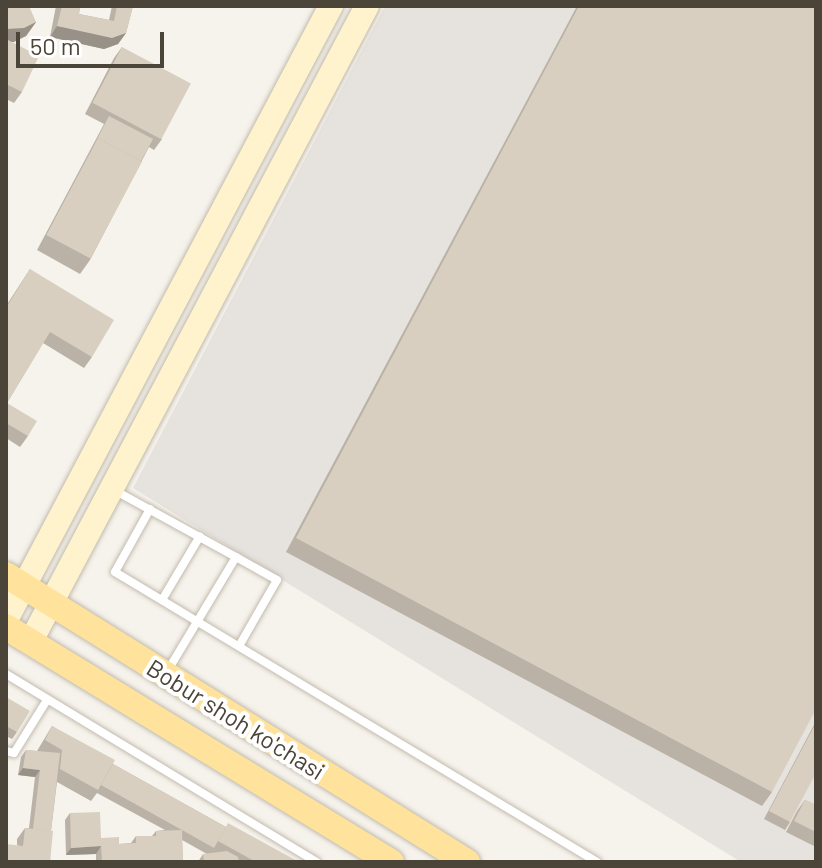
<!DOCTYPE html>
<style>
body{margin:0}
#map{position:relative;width:822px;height:868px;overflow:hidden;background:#f6f3ec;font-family:Barlow,sans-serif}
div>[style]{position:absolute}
.industrial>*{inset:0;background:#e6e2dd}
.roads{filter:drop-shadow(0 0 2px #c2bbae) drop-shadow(0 0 2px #c2bbae)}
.lane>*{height:8px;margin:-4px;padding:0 4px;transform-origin:4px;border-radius:4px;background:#fff}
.secondary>*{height:24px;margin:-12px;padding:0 12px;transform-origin:12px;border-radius:12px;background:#fff3cd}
.primary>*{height:26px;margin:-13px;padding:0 13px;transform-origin:13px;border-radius:13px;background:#ffe39c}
.wall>*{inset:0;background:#bab2a6}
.shaded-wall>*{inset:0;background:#979187}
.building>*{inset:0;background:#d8cfc1;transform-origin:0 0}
span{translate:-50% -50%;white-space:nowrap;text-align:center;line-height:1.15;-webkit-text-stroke:8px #fff;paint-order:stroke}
.street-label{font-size:24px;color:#4b4439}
.frame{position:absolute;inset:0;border:8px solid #4b4439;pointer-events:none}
.scale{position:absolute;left:16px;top:32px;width:148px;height:36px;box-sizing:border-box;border:4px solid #4b4439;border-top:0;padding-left:10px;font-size:24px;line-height:28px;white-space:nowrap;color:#4b4439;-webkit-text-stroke:6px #fff;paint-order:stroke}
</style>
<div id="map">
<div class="industrial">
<div style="clip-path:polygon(385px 6px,816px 6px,816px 862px,741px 862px,133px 488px)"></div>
</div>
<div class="roads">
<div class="lane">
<div style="left:114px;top:490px;width:139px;rotate:28.8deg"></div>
<div style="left:236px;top:557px;width:132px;rotate:121deg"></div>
<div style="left:150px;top:509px;width:72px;rotate:119.1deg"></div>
<div style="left:115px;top:572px;width:563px;rotate:31.03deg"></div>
<div style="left:236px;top:557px;width:47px;rotate:29.3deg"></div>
<div style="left:277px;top:580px;width:76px;rotate:119.9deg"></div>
<div style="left:162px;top:600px;width:74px;rotate:-59.3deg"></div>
<div style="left:6px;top:674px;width:363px;rotate:31.2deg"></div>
<div style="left:6px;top:751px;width:8px;rotate:14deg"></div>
<div style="left:14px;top:753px;width:62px;rotate:-58.1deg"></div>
</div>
<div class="secondary">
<div style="left:6px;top:620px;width:695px;rotate:-62.11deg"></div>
<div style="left:31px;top:641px;width:718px;rotate:-62.12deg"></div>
</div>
<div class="primary">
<div style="left:6px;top:575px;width:543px;rotate:31.9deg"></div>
<div style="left:6px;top:627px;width:451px;rotate:31.4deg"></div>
</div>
</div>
<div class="wall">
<div style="clip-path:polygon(6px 6px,36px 22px,26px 36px,11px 42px,22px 92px,14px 103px,6px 99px)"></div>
<div style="clip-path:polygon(56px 6px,80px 6px,79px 14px,109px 20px,112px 6px,110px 6px,133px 6px,126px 33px,118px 44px,104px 49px,50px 37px)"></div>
<div style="clip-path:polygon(577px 6px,816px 6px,772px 792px,762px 806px,286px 552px)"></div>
<div style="clip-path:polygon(122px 47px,162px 139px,154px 150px,149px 147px,90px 260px,80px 274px,37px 250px,104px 124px,85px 114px,114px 58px)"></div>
<div style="clip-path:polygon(30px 269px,92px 357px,84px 368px,43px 343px,7px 403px,28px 436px,20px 447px,6px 438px,6px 306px)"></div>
<div style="clip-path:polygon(6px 697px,17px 732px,12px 739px,6px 736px)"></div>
<div style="clip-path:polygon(816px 721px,816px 749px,790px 822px,785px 830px,764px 819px)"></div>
<div style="clip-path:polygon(52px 726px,113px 764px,226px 827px,299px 862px,198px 862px,203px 854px,207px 854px,182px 840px,183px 862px,96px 862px,96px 854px,66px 855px,65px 820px,70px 813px,101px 838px,119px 844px,131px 843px,136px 836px,152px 836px,156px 831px,165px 830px,97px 793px,91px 801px,57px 782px,51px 831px,50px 862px,17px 845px,17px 839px,25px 828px,29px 828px,35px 777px,18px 775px,21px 757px,26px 750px,37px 751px)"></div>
<div style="clip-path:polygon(805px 800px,816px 805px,816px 847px,786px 832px,797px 811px)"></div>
</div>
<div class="shaded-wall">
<div style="clip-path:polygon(36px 22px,26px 36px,14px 42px,6px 42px,6px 29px)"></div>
<div style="clip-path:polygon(57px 26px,126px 33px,118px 44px,104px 49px,50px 37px)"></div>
<div style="clip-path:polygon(23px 768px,40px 770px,35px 777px,18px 775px)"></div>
<div style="clip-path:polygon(101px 846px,96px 854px,66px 855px,71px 848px)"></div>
</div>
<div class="building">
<div style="clip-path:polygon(6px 6px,29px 6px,36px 22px,24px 28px,6px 29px)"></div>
<div style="clip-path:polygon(62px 6px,80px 6px,79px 14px,114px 21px,117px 6px,133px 6px,126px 33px,112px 38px,57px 26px)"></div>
<div style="clip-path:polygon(579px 6px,816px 6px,816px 709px,772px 792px,296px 538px)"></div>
<div style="clip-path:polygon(6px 39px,39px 56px,22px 92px,6px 84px)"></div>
<div style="left:122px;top:47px;width:78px;height:63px;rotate:28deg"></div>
<div style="clip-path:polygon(109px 116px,153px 139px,141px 161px,98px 138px,94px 145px)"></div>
<div style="left:98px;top:138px;width:50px;height:110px;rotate:28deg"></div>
<div style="clip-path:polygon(30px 269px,114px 320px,92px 357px,50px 332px,7px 403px,37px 421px,28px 436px,6px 423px,6px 308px)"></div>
<div style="clip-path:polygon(6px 697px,30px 711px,17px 732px,6px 726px)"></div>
<div style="clip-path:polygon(816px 723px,816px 749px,815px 751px,816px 751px,816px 773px,790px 822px,769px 811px)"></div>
<div style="clip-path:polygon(52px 726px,115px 760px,98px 790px,60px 769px,62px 750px,45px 740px)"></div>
<div style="clip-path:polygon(26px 750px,60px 753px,51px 831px,33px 829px,40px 770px,23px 768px)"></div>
<div style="clip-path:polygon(113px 764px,226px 827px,214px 848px,182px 830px,183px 862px,102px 862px,101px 846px,71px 848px,70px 813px,100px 812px,101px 838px,119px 837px,119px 844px,136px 843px,136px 836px,156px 836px,156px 831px,182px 830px,101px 785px)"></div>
<div style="clip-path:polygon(805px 800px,816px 805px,816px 832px,794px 821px)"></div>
<div style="clip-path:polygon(228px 823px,299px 862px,256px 862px,218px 841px)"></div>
<div style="clip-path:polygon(25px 828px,53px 831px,50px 862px,6px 862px,6px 844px,23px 846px)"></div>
<div style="clip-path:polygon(227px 851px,238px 857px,239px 862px,204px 862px,203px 854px)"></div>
</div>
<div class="street-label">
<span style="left:236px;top:719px;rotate:32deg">Bobur shoh ko'chasi</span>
</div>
<div class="frame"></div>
<div class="scale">50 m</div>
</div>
